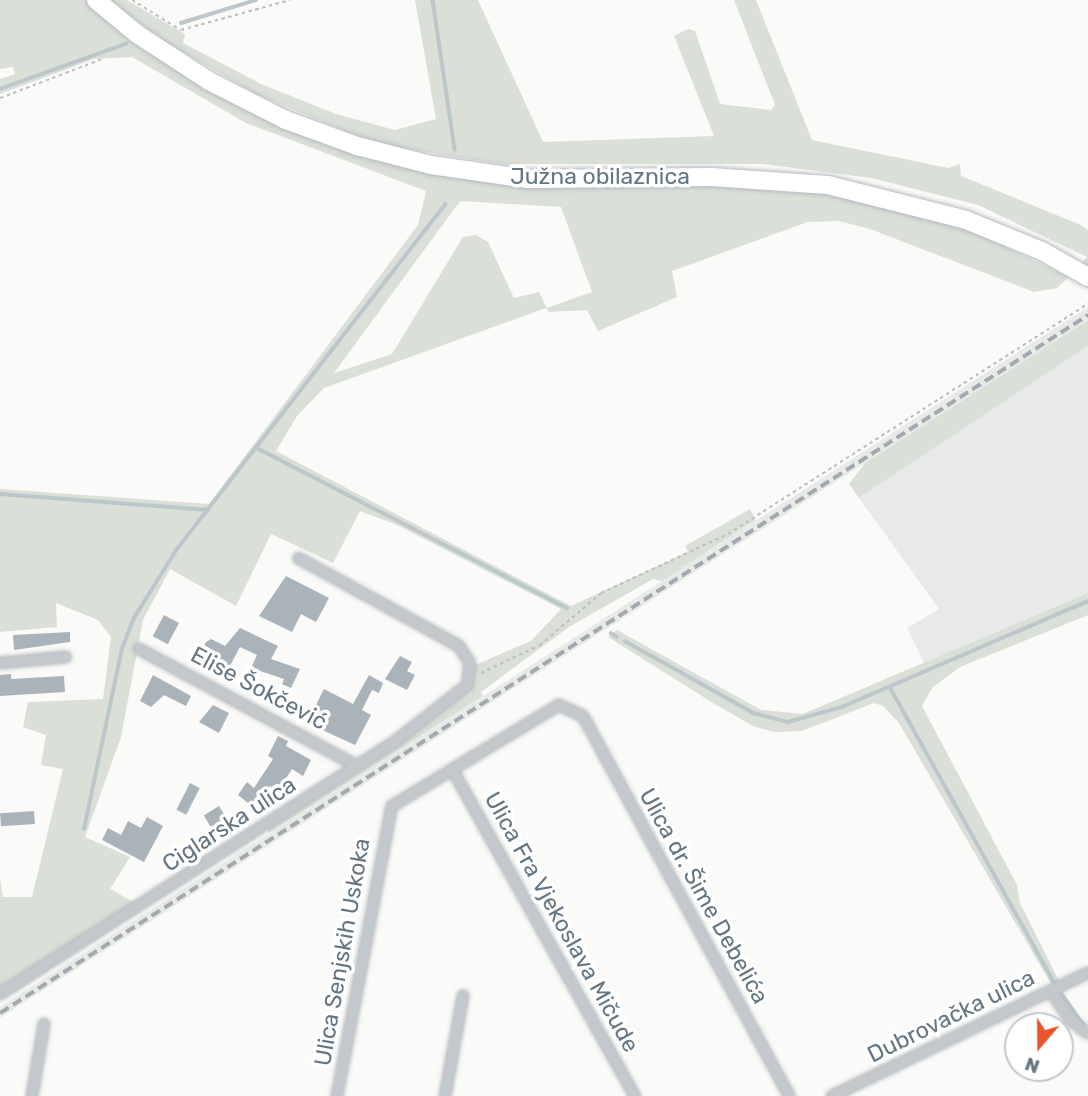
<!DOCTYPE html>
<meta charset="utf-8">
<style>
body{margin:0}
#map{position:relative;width:1088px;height:1096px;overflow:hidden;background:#fafaf8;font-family:Rubik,sans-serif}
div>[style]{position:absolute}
.built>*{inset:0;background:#e8e9e9}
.green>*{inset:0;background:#dadfd7}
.stream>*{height:3.5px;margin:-1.75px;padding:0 1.75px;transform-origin:1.75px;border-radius:1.75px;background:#bbc7cb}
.building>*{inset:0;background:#aab3b9;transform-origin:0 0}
.path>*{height:2px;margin-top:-1px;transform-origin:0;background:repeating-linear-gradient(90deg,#bbbfc2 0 3.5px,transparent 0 7px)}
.roads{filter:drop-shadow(0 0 2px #b5babe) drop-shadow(0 0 2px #b5babe)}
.street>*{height:10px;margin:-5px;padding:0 5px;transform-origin:5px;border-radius:5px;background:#c3c8cc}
.primary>*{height:18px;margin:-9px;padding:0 9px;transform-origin:9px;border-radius:9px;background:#fff}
.rail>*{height:3.5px;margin-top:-1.75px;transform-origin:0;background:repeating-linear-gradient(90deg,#a2aab0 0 10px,transparent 0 15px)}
span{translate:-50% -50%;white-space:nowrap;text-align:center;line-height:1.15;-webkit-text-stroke:7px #fff;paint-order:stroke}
.street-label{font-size:23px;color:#657683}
.north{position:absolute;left:1004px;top:1012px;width:70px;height:70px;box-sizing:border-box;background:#fff;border:2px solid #c1c8cd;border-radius:50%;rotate:200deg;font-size:19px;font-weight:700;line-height:28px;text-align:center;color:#657683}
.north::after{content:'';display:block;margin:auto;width:24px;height:32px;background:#e4572e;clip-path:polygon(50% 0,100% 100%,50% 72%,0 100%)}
</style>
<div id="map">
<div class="built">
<div style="clip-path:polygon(1088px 307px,1088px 320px,0 1018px,0 1007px)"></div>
<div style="clip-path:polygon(1088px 346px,1088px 593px,924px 663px,907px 628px,939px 609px,859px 498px)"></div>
</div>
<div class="green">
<div style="clip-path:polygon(evenodd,0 0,87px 0,182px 71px,444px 175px,531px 187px,703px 183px,844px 194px,974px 232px,1069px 277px,1087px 257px,978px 205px,871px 178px,763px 164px,502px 164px,401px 148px,355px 135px,258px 95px,162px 40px,110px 0,127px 0,185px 34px,183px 43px,261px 84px,336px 114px,395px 130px,436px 119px,415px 0,478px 0,543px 142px,714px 136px,674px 36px,688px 29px,695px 31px,720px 104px,771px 110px,775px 105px,734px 0,756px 0,812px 140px,948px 168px,960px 164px,961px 176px,1081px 225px,1088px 230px,1088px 288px,1069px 277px,1057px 288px,1034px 292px,870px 229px,839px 221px,808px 222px,672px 271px,677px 297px,598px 331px,587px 310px,549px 312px,546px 308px,324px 388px,297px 416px,276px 451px,571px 606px,688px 552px,685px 546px,750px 509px,756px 520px,662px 581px,653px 579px,569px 627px,481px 692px,483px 696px,269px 833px,266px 828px,469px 687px,475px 665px,531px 641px,561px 609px,397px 525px,360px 511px,333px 563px,271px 534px,236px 606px,170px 569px,143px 620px,121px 737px,85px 837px,130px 857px,110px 889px,135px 903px,0 990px,0 879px,3px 897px,32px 897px,63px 769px,41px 765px,46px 735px,23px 727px,28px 702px,103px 699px,111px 637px,98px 620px,56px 603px,57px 627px,0 632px,0 489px,209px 504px,418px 225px,426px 191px,246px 123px,132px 57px,94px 59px,0 94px,0 79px,15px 74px,13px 67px,0 69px,0 0,460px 201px,561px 207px,592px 292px,547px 308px,539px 292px,514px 298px,488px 242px,476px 235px,463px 237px,392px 354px,334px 373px,460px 201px)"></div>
<div style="clip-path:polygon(1088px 320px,1088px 346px,859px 498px,849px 484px,865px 463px)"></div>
<div style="clip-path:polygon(1088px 593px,1088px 615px,960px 667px,932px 688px,922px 706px,1017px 885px,1020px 903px,1060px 983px,1052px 986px,899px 723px,883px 706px,874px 703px,802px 731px,774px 732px,753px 726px,713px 703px,608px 637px,617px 630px,761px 710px,803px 714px)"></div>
</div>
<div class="stream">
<div style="left:433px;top:0;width:151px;rotate:81.6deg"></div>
<div style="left:181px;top:23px;width:78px;rotate:-17deg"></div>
<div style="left:0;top:89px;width:134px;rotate:-19.7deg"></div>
<div style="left:257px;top:448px;width:349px;rotate:27.3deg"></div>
<div style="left:0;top:494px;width:209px;rotate:4.4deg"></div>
<div style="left:611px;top:633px;width:7px;rotate:34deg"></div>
<div style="left:625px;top:641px;width:148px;rotate:29.2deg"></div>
<div style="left:754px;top:713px;width:35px;rotate:15deg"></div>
<div style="left:788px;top:722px;width:56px;rotate:-15.5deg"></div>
<div style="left:842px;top:707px;width:268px;rotate:-23.3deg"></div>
<div style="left:890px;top:687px;width:339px;rotate:60.9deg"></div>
<div style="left:84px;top:829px;width:184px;rotate:-78.1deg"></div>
<div style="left:122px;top:649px;width:33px;rotate:-69deg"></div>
<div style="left:134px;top:618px;width:81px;rotate:-58.1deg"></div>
<div style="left:177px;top:549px;width:437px;rotate:-52.1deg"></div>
<div style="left:1062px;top:994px;width:37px;rotate:55deg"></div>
</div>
<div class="building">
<div style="clip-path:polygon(286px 576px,329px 598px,316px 622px,301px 614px,292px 632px,259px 616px)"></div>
<div style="left:164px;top:615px;width:17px;height:24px;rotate:28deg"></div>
<div style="clip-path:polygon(240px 628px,278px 646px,271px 659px,300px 669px,291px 688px,282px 684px,284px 679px,251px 668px,257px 655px,240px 647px,226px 673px,198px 658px,206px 642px,211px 639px,225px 646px)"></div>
<div style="clip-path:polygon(70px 632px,70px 642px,14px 650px,13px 635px)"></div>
<div style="clip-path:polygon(400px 656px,412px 662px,407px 671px,415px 675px,407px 690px,385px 679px)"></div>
<div style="clip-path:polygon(11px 674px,11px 679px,64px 676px,65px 692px,0 696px,0 675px)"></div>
<div style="clip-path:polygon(153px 675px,191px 696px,186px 706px,164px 695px,151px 707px,140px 701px)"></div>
<div style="clip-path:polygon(369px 675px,383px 683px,379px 693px,372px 690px,362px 710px,371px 715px,355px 745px,307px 723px,324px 689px,353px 704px)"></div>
<div style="clip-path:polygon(213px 705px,229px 713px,219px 733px,199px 722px)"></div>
<div style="clip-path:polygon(278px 736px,288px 741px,286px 746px,311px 760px,303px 776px,292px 769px,278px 791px,270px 786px,253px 807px,238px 795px,247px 782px,254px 788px,273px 759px,268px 756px)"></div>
<div style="left:190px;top:783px;width:11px;height:30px;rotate:27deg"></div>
<div style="left:219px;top:806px;width:19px;height:18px;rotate:58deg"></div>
<div style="left:34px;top:811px;width:13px;height:34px;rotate:86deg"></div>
<div style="clip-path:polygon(147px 817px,163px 826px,144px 862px,102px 840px,108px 828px,121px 835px,128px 821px,141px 828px)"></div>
</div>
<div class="path">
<div style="left:132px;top:0;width:57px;rotate:31.5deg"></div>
<div style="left:181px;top:30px;width:113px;rotate:-15.4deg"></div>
<div style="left:0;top:98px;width:109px;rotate:-20.9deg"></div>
<div style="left:481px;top:673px;width:65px;rotate:-25.4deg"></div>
<div style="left:540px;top:645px;width:80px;rotate:-40.4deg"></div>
<div style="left:601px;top:593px;width:140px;rotate:-24.9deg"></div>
<div style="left:728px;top:534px;width:427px;rotate:-32.6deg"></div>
</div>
<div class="roads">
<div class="street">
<div style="left:139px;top:649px;width:247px;rotate:28.2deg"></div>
<div style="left:0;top:663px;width:66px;rotate:-5.2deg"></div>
<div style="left:452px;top:769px;width:375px;rotate:60.8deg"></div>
<div style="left:1051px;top:991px;width:35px;rotate:57deg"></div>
<div style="left:1070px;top:1020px;width:22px;rotate:36deg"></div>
<div style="left:0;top:994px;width:473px;rotate:-32.6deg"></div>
<div style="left:398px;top:739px;width:88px;rotate:-38deg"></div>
<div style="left:467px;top:685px;width:22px;rotate:-82deg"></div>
<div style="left:470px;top:663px;width:20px;rotate:-123deg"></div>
<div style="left:459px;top:646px;width:183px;rotate:-151.3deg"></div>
<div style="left:32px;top:1096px;width:73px;rotate:-80.5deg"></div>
<div style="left:337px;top:1096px;width:295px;rotate:-79.3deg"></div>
<div style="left:392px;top:806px;width:195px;rotate:-31.2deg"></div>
<div style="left:559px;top:705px;width:26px;rotate:25deg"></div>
<div style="left:583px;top:716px;width:432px;rotate:61.5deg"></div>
<div style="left:445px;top:1096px;width:102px;rotate:-79.8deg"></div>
<div style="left:832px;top:1096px;width:284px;rotate:-25.7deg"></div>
</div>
<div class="primary">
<div style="left:96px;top:0;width:53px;rotate:39.7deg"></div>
<div style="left:137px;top:34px;width:86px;rotate:33.1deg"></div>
<div style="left:209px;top:81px;width:86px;rotate:26.9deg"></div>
<div style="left:286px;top:120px;width:76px;rotate:20.1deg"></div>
<div style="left:357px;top:146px;width:76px;rotate:14.4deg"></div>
<div style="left:431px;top:165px;width:98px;rotate:8.2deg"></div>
<div style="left:528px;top:179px;width:183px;rotate:-0.6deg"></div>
<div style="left:711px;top:177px;width:117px;rotate:3.9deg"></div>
<div style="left:828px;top:185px;width:142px;rotate:14.2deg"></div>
<div style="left:966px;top:220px;width:82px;rotate:22.2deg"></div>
<div style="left:1042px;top:251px;width:53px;rotate:29.5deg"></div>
</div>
</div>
<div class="rail">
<div style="left:0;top:1013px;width:1293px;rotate:-32.68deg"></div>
</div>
<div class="street-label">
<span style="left:600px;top:176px">Južna obilaznica</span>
<span style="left:259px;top:688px;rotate:28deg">Elise Šokčević</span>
<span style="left:229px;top:824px;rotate:-33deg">Ciglarska ulica</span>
<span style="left:704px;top:896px;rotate:61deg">Ulica dr. Šime Debelića</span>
<span style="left:562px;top:922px;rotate:61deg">Ulica Fra Vjekoslava Mičude</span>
<span style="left:342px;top:952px;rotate:-80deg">Ulica Senjskih Uskoka</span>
<span style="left:951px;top:1016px;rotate:-26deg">Dubrovačka ulica</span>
</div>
<div class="north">N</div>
</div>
